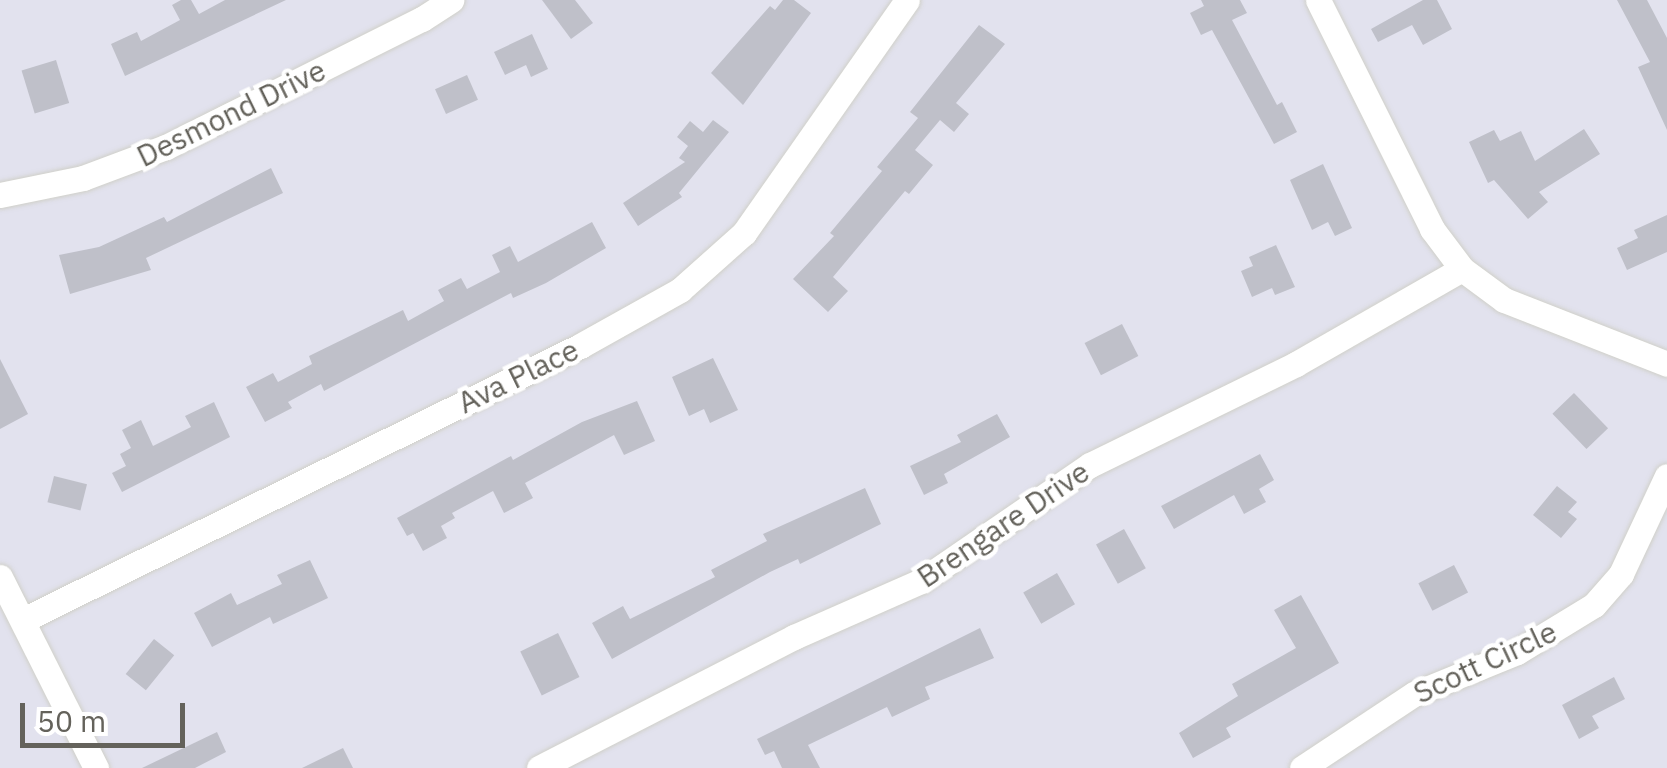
<!DOCTYPE html>
<style>
body{margin:0}
#map{position:relative;width:1667px;height:768px;overflow:hidden;background:#e2e2ee;font-family:"IBM Plex Sans",sans-serif}
div>[style]{position:absolute}
.building>*{inset:0;background:#bfc0c9;transform-origin:0 0}
.roads{filter:drop-shadow(0 0 2px #d0d0c9) drop-shadow(0 0 2px #d0d0c9)}
.minor>*{height:25px;margin:-12.5px;padding:0 12.5px;transform-origin:12.5px;border-radius:12.5px;background:#fff}
span{translate:-50% -50%;white-space:nowrap;text-align:center;line-height:1.15;-webkit-text-stroke:9px #fff;paint-order:stroke}
.street-label{font-size:30px;color:#64625b}
.scale{position:absolute;left:20px;top:703px;width:165px;height:45px;box-sizing:border-box;border:5px solid #64625b;border-top:0;padding-left:12px;font-size:30px;line-height:35px;white-space:nowrap;color:#64625b;-webkit-text-stroke:8px #fff;paint-order:stroke}
</style>
<div id="map">
<div class="building">
<div style="clip-path:polygon(181px 0,191px 0,199px 14px,225px 0,286px 0,125px 76px,111px 44px,137px 32px,141px 41px,180px 20px,172px 5px)"></div>
<div style="clip-path:polygon(542px 0,575px 0,593px 23px,571px 39px)"></div>
<div style="clip-path:polygon(783px 0,794px 0,811px 13px,743px 105px,711px 73px,770px 6px,775px 10px)"></div>
<div style="clip-path:polygon(1201px 0,1240px 0,1247px 13px,1232px 20px,1277px 105px,1282px 102px,1297px 132px,1274px 144px,1212px 30px,1201px 35px,1190px 13px,1204px 6px)"></div>
<div style="clip-path:polygon(1423px 0,1437px 0,1452px 29px,1423px 45px,1412px 25px,1378px 42px,1371px 29px)"></div>
<div style="clip-path:polygon(1617px 0,1647px 0,1667px 38px,1667px 130px,1638px 67px,1650px 62px)"></div>
<div style="clip-path:polygon(979px 25px,1005px 44px,956px 103px,969px 114px,954px 132px,940px 120px,915px 150px,933px 165px,909px 194px,905px 191px,833px 277px,848px 291px,828px 312px,793px 279px,834px 236px,830px 233px,882px 171px,877px 167px,918px 118px,910px 112px)"></div>
<div style="clip-path:polygon(532px 34px,548px 69px,531px 77px,526px 65px,505px 75px,494px 52px)"></div>
<div style="left:56px;top:60px;width:45px;height:36px;rotate:73deg"></div>
<div style="left:467px;top:75px;width:27px;height:35px;rotate:66deg"></div>
<div style="clip-path:polygon(713px 120px,729px 132px,679px 193px,682px 197px,638px 226px,623px 203px,685px 162px,679px 158px,688px 146px,677px 137px,690px 121px,703px 132px)"></div>
<div style="clip-path:polygon(1584px 129px,1600px 154px,1539px 192px,1548px 202px,1528px 219px,1494px 180px,1488px 183px,1469px 142px,1494px 130px,1500px 141px,1521px 131px,1535px 161px)"></div>
<div style="clip-path:polygon(1323px 164px,1352px 228px,1335px 236px,1328px 222px,1312px 230px,1290px 180px)"></div>
<div style="clip-path:polygon(271px 168px,283px 193px,146px 258px,151px 270px,70px 294px,59px 255px,99px 247px,164px 217px,167px 222px)"></div>
<div style="clip-path:polygon(1667px 215px,1667px 252px,1627px 270px,1617px 248px,1638px 238px,1634px 230px)"></div>
<div style="clip-path:polygon(592px 222px,606px 248px,546px 283px,513px 298px,511px 293px,324px 391px,321px 384px,288px 402px,292px 408px,265px 422px,246px 387px,273px 373px,278px 382px,312px 364px,309px 356px,403px 310px,408px 321px,444px 301px,438px 290px,461px 278px,467px 289px,500px 272px,492px 255px,510px 246px,518px 262px)"></div>
<div style="clip-path:polygon(1276px 245px,1295px 287px,1275px 295px,1272px 288px,1252px 297px,1241px 271px,1253px 266px,1249px 257px)"></div>
<div style="left:1122px;top:324px;width:36px;height:42px;rotate:63deg"></div>
<div style="clip-path:polygon(713px 358px,738px 410px,710px 423px,704px 409px,689px 416px,672px 377px)"></div>
<div style="clip-path:polygon(0 359px,28px 414px,0 429px)"></div>
<div style="left:1574px;top:393px;width:49px;height:30px;rotate:46deg"></div>
<div style="clip-path:polygon(637px 401px,655px 441px,624px 455px,614px 435px,525px 483px,533px 498px,504px 513px,493px 491px,452px 513px,455px 518px,441px 526px,447px 538px,423px 551px,413px 533px,407px 536px,397px 518px,511px 456px,513px 460px,582px 422px)"></div>
<div style="clip-path:polygon(214px 402px,230px 437px,122px 492px,112px 473px,126px 466px,120px 454px,131px 448px,122px 430px,141px 420px,153px 446px,191px 427px,185px 416px)"></div>
<div style="clip-path:polygon(997px 414px,1010px 437px,944px 474px,948px 483px,924px 495px,910px 466px,961px 442px,957px 435px)"></div>
<div style="clip-path:polygon(1260px 454px,1274px 480px,1259px 489px,1266px 502px,1244px 514px,1234px 495px,1174px 529px,1161px 506px)"></div>
<div style="left:54px;top:476px;width:34px;height:27px;rotate:14deg"></div>
<div style="clip-path:polygon(1557px 486px,1577px 502px,1568px 512px,1577px 519px,1561px 538px,1533px 515px)"></div>
<div style="clip-path:polygon(865px 488px,881px 524px,800px 564px,798px 559px,770px 572px,612px 659px,592px 623px,623px 606px,630px 619px,715px 577px,711px 570px,767px 541px,763px 534px)"></div>
<div style="left:1124px;top:529px;width:45px;height:32px;rotate:61deg"></div>
<div style="clip-path:polygon(310px 560px,328px 598px,273px 624px,270px 617px,212px 647px,194px 613px,231px 593px,237px 605px,282px 584px,277px 575px)"></div>
<div style="left:1454px;top:565px;width:31px;height:40px;rotate:63deg"></div>
<div style="left:1057px;top:573px;width:36px;height:39px;rotate:60deg"></div>
<div style="clip-path:polygon(1301px 595px,1339px 663px,1226px 728px,1231px 737px,1193px 758px,1179px 733px,1238px 696px,1232px 684px,1296px 648px,1274px 610px)"></div>
<div style="clip-path:polygon(980px 628px,994px 658px,925px 687px,930px 699px,892px 717px,887px 707px,808px 745px,820px 768px,782px 768px,774px 751px,765px 755px,757px 739px)"></div>
<div style="left:558px;top:633px;width:49px;height:42px;rotate:64deg"></div>
<div style="left:154px;top:639px;width:26px;height:45px;rotate:39deg"></div>
<div style="clip-path:polygon(1614px 677px,1625px 699px,1592px 716px,1599px 728px,1579px 739px,1562px 705px)"></div>
<div style="clip-path:polygon(217px 732px,226px 752px,195px 768px,142px 768px)"></div>
<div style="clip-path:polygon(343px 748px,353px 768px,302px 768px)"></div>
</div>
<div class="roads">
<div class="minor">
<div style="left:1318px;top:0;width:256px;rotate:63.5deg"></div>
<div style="left:1432px;top:229px;width:50px;rotate:53.1deg"></div>
<div style="left:1462px;top:269px;width:52px;rotate:36.4deg"></div>
<div style="left:1504px;top:300px;width:175px;rotate:21.4deg"></div>
<div style="left:0;top:195px;width:85px;rotate:-11.6deg"></div>
<div style="left:83px;top:178px;width:89px;rotate:-20.5deg"></div>
<div style="left:166px;top:147px;width:286px;rotate:-26.6deg"></div>
<div style="left:422px;top:19px;width:35px;rotate:-33deg"></div>
<div style="left:0;top:577px;width:214px;rotate:63.3deg"></div>
<div style="left:23px;top:620px;width:621px;rotate:-26.19deg"></div>
<div style="left:580px;top:346px;width:115px;rotate:-29.2deg"></div>
<div style="left:680px;top:290px;width:86px;rotate:-41.7deg"></div>
<div style="left:744px;top:233px;width:284px;rotate:-55deg"></div>
<div style="left:539px;top:768px;width:287px;rotate:-27.2deg"></div>
<div style="left:794px;top:637px;width:139px;rotate:-23.8deg"></div>
<div style="left:921px;top:581px;width:205px;rotate:-34.5deg"></div>
<div style="left:1090px;top:465px;width:229px;rotate:-26.1deg"></div>
<div style="left:1296px;top:364px;width:191px;rotate:-29.8deg"></div>
<div style="left:1302px;top:768px;width:134px;rotate:-33.5deg"></div>
<div style="left:1414px;top:694px;width:111px;rotate:-22.2deg"></div>
<div style="left:1517px;top:652px;width:90px;rotate:-31.4deg"></div>
<div style="left:1594px;top:605px;width:41px;rotate:-48.9deg"></div>
<div style="left:1621px;top:574px;width:108px;rotate:-64.9deg"></div>
</div>
</div>
<div class="street-label">
<span style="left:231px;top:113px;rotate:-26deg">Desmond Drive</span>
<span style="left:518px;top:376px;rotate:-26deg">Ava Place</span>
<span style="left:1003px;top:524px;rotate:-34deg">Brengare Drive</span>
<span style="left:1485px;top:662px;rotate:-25deg">Scott Circle</span>
</div>
<div class="scale">50 m</div>
</div>
